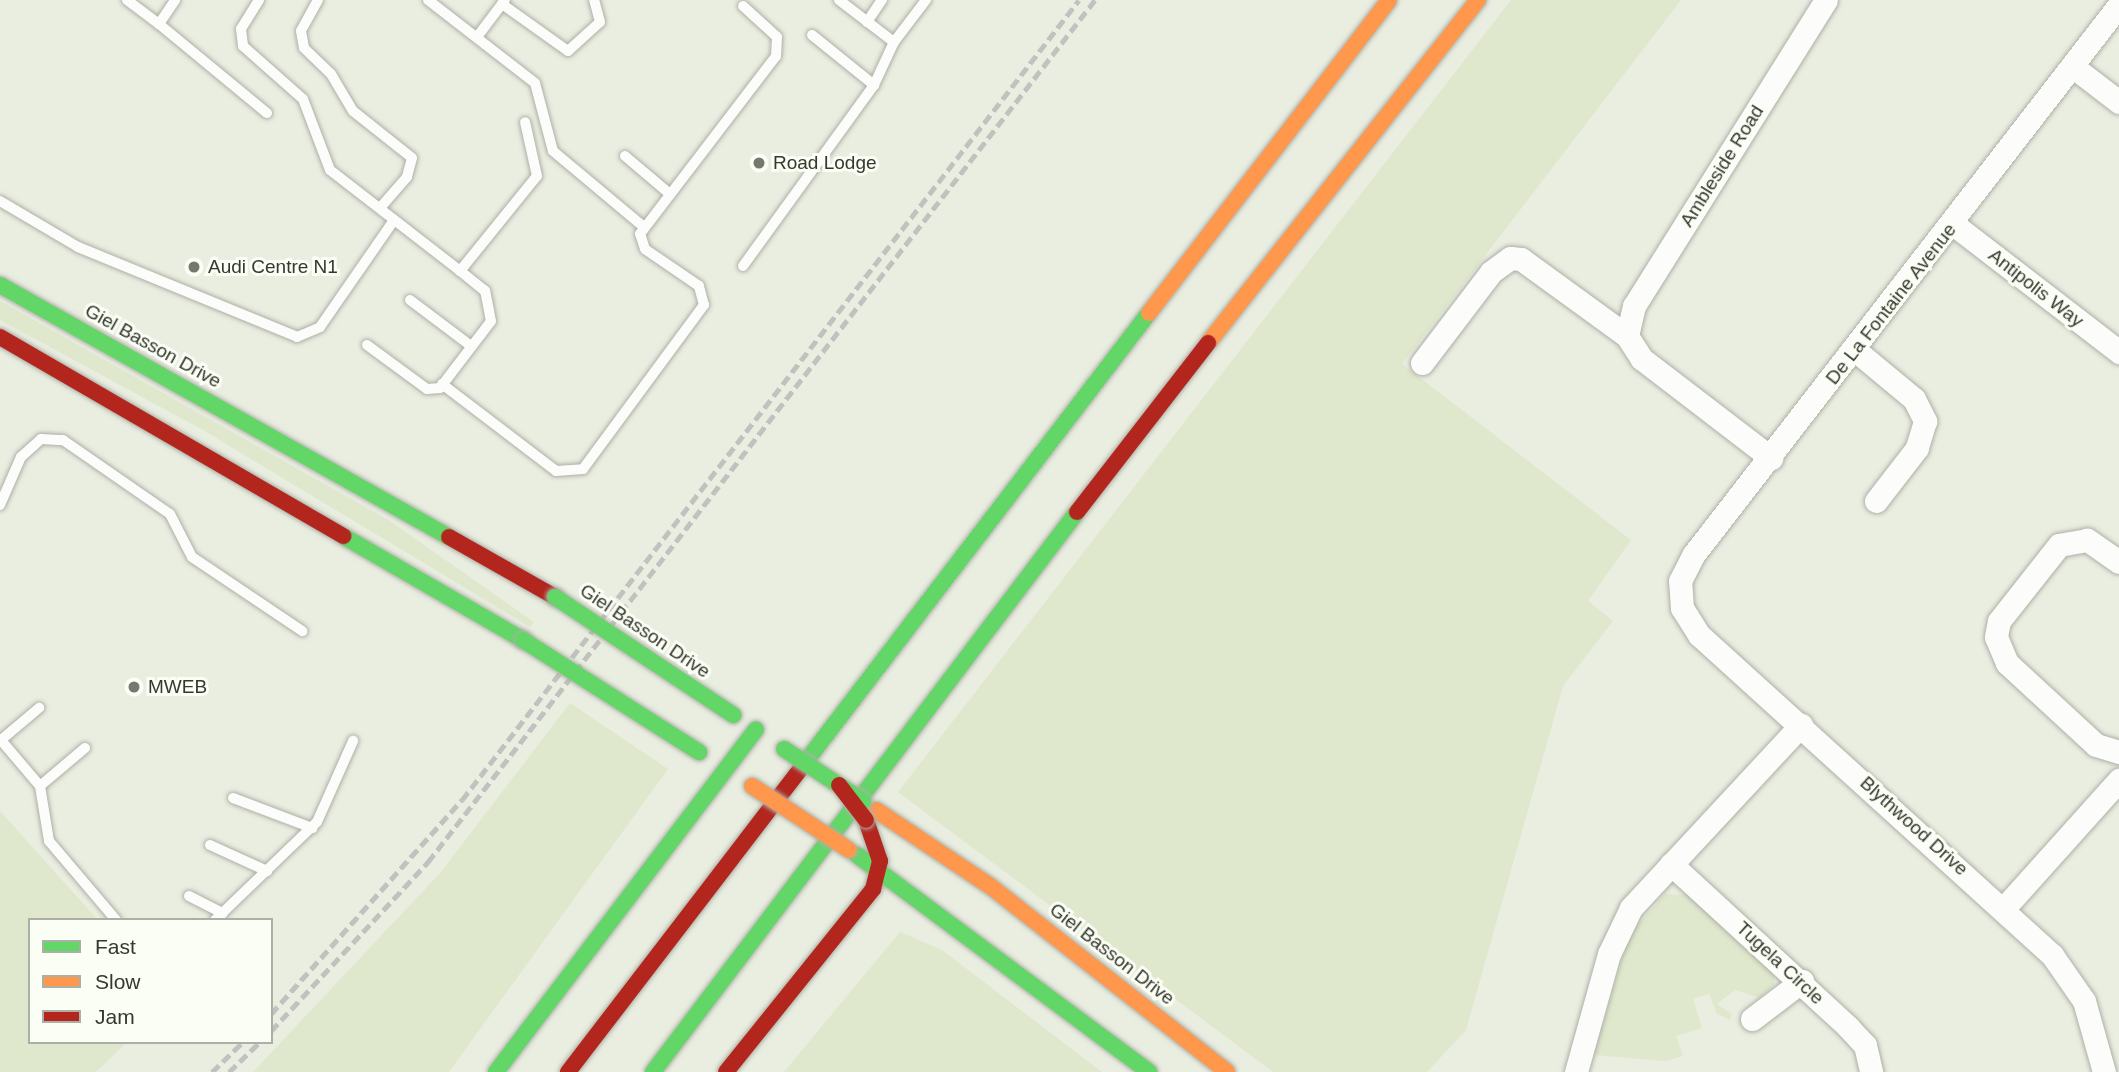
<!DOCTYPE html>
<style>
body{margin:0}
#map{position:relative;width:2119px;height:1072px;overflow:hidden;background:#eaeee1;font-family:Helvetica,sans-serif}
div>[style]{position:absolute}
.green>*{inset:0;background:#dfe7cc}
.roads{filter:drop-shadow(0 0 2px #adb0a6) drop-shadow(0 0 2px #adb0a6)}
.lane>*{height:10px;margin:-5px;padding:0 5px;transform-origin:5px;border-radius:5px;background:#fcfcfa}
.street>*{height:23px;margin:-11.5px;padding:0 11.5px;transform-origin:11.5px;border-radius:11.5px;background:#fcfcfa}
.fast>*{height:16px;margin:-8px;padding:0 8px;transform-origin:8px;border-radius:8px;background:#63d668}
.slow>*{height:16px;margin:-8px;padding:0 8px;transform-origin:8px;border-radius:8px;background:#ff974d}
.jam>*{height:16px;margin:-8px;padding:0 8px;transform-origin:8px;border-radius:8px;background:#b3261e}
.rail>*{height:5px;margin-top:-2.5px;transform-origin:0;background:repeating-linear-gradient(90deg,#c1c2bf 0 10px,transparent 0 15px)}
.bridges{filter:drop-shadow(0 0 2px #adb0a6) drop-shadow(0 0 2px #adb0a6)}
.fast-bridge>*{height:16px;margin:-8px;padding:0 8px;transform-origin:8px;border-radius:8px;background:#63d668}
.slow-bridge>*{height:16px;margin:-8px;padding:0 8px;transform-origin:8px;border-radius:8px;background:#ff974d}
.jam-bridge>*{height:16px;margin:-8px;padding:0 8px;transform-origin:8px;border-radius:8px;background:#b3261e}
.dots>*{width:19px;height:19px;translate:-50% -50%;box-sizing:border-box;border:4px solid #fbfef5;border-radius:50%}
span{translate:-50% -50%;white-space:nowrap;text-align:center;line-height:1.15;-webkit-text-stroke:6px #fbfef5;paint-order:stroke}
.poi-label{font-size:19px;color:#36382f}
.left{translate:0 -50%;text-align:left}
.street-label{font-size:19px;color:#36382f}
.legend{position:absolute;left:28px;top:918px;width:245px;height:126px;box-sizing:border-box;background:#fbfef5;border:2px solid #acafa6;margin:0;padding:9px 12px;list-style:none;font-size:21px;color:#36382f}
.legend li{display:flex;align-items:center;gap:14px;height:35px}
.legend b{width:35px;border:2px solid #acafa6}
</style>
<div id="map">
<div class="green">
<div style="clip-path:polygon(1511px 0,1681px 0,1402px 364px,1631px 540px,1588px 601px,1613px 621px,1563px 686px,1466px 1030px,1427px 1072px,1273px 1072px,898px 792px)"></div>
<div style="clip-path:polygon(0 301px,390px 521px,534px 622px,530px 627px,203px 430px,0 320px)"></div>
<div style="clip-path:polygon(570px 703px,668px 769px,449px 1072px,253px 1072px,441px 872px)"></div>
<div style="clip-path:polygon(0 811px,98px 920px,30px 920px,30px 1042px,127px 1042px,96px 1072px,0 1072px)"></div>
<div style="clip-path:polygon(1665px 894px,1691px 895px,1774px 970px,1774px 984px,1760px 998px,1735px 990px,1717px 1004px,1732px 1014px,1730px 1020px,1717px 1014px,1709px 994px,1693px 999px,1702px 1028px,1676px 1036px,1683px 1056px,1666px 1061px,1594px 1055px,1629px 935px)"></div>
<div style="clip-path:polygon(900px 932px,942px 950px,1102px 1072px,784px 1072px)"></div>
</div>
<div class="roads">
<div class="lane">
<div style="left:127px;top:0;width:40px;rotate:37deg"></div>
<div style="left:159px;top:24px;width:29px;rotate:-56deg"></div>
<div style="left:259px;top:0;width:34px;rotate:122deg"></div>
<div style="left:241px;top:29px;width:17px;rotate:83deg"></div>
<div style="left:243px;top:46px;width:80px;rotate:41.5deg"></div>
<div style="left:303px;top:99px;width:76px;rotate:69.2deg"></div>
<div style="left:330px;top:170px;width:165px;rotate:37.8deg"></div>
<div style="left:460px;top:271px;width:122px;rotate:-51deg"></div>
<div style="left:537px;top:176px;width:55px;rotate:-102.5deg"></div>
<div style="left:318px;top:0;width:35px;rotate:119deg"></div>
<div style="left:301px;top:31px;width:17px;rotate:80deg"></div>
<div style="left:304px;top:48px;width:37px;rotate:44deg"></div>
<div style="left:331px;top:74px;width:43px;rotate:59.3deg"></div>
<div style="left:353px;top:111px;width:75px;rotate:38.5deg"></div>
<div style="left:412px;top:158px;width:20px;rotate:105deg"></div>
<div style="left:407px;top:177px;width:41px;rotate:131.1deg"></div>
<div style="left:428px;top:0;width:135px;rotate:37.8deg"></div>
<div style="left:535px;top:83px;width:70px;rotate:75.2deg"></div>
<div style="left:553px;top:151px;width:119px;rotate:39.9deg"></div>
<div style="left:839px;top:0;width:69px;rotate:37.4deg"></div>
<div style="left:502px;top:4px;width:81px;rotate:35.5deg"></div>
<div style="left:568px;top:51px;width:43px;rotate:-42.2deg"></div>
<div style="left:600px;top:22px;width:23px;rotate:-105deg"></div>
<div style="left:867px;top:22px;width:27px;rotate:-56deg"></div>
<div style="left:159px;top:24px;width:140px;rotate:39.5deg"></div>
<div style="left:812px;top:35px;width:80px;rotate:38.9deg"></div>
<div style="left:477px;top:37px;width:46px;rotate:-52.9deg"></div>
<div style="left:625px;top:156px;width:59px;rotate:40.2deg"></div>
<div style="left:0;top:201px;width:91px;rotate:30.5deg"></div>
<div style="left:78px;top:247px;width:237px;rotate:22.3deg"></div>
<div style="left:297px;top:337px;width:25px;rotate:-23deg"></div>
<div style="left:320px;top:327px;width:130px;rotate:-55.3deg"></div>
<div style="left:743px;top:266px;width:223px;rotate:-54.1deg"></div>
<div style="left:874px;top:85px;width:47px;rotate:-65.1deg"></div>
<div style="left:894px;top:42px;width:53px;rotate:-52.7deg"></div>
<div style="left:410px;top:300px;width:76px;rotate:37deg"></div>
<div style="left:367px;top:345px;width:74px;rotate:36.3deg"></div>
<div style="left:427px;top:389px;width:13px;rotate:-4deg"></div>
<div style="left:440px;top:388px;width:84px;rotate:-52.7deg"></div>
<div style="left:491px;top:321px;width:31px;rotate:-101deg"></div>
<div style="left:485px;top:291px;width:32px;rotate:-141deg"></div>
<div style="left:442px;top:384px;width:143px;rotate:37.3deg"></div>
<div style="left:556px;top:471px;width:27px;rotate:-4deg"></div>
<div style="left:583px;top:469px;width:204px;rotate:-53.6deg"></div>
<div style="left:704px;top:305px;width:20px;rotate:-105deg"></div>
<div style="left:699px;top:286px;width:65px;rotate:-145.6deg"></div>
<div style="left:645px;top:249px;width:16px;rotate:-108deg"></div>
<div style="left:640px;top:234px;width:224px;rotate:-52.6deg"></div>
<div style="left:776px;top:56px;width:19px;rotate:-87deg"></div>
<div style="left:777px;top:37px;width:46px;rotate:-137.6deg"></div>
<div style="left:0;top:505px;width:52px;rotate:-66.4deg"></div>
<div style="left:21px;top:457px;width:27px;rotate:-42deg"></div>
<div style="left:41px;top:439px;width:22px;rotate:3deg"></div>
<div style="left:63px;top:440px;width:130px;rotate:34.7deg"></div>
<div style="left:170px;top:514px;width:48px;rotate:62.9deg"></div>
<div style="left:192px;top:557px;width:133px;rotate:33.9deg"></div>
<div style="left:0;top:739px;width:62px;rotate:49.6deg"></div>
<div style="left:40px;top:786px;width:56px;rotate:80.7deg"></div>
<div style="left:49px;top:841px;width:104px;rotate:49.7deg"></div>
<div style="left:1px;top:740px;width:50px;rotate:-40.1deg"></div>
<div style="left:40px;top:786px;width:59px;rotate:-40.2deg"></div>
<div style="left:233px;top:798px;width:85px;rotate:20.8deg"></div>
<div style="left:210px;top:845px;width:63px;rotate:24.5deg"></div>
<div style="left:189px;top:896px;width:38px;rotate:27deg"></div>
<div style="left:215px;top:920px;width:141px;rotate:-43.9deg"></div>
<div style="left:317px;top:822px;width:89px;rotate:-66deg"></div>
</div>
<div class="street">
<div style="left:2072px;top:66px;width:59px;rotate:37.5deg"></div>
<div style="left:1953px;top:224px;width:210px;rotate:37.6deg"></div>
<div style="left:1627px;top:336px;width:31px;rotate:-77deg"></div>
<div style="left:1634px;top:306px;width:361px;rotate:-57.9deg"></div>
<div style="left:1855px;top:350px;width:77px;rotate:39.7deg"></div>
<div style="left:1914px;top:399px;width:25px;rotate:63deg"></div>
<div style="left:1925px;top:421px;width:28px;rotate:107deg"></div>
<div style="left:1917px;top:448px;width:67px;rotate:127.7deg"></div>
<div style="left:1422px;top:363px;width:114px;rotate:-52.8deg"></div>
<div style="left:1491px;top:272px;width:24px;rotate:-36deg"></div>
<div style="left:1510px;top:258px;width:11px;rotate:5deg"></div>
<div style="left:1521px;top:259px;width:131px;rotate:36deg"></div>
<div style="left:1627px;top:336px;width:27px;rotate:57deg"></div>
<div style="left:1642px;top:359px;width:163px;rotate:37.5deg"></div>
<div style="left:2119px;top:562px;width:39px;rotate:-145deg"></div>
<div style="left:2087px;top:540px;width:28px;rotate:170deg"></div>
<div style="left:2059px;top:545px;width:97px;rotate:128.3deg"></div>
<div style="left:1999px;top:621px;width:16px;rotate:101deg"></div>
<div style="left:1996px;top:637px;width:28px;rotate:67deg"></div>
<div style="left:2007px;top:663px;width:121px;rotate:42.7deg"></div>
<div style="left:2096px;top:745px;width:24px;rotate:17deg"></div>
<div style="left:1671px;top:864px;width:241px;rotate:42.6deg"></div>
<div style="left:1848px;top:1027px;width:25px;rotate:47deg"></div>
<div style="left:1865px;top:1045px;width:28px;rotate:77deg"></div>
<div style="left:2005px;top:907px;width:171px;rotate:-48.1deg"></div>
<div style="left:1752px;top:1019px;width:63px;rotate:-37.2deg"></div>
<div style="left:1576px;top:1072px;width:123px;rotate:-74.4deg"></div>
<div style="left:1609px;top:954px;width:51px;rotate:-64.4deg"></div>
<div style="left:1631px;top:908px;width:250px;rotate:-47.1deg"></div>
<div style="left:2104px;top:1072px;width:74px;rotate:-105.7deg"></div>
<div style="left:2084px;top:1001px;width:56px;rotate:-124.8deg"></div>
<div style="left:2052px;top:955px;width:476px;rotate:-137.8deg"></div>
<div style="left:1699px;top:635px;width:32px;rotate:-122deg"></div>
<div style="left:1682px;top:608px;width:27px;rotate:-94deg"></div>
<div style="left:1680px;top:581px;width:30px;rotate:-63deg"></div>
<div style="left:1694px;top:554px;width:694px;rotate:-52.26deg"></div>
</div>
<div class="fast">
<div style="left:0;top:285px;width:515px;rotate:29.3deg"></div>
<div style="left:343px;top:536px;width:208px;rotate:30deg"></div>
<div style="left:804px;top:764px;width:568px;rotate:-52.59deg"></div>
<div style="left:857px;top:855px;width:364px;rotate:36.6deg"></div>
<div style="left:496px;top:1072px;width:430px;rotate:-52.8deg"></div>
<div style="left:653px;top:1072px;width:702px;rotate:-52.87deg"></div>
</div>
<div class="slow">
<div style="left:1149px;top:313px;width:394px;rotate:-52.5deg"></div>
<div style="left:1208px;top:343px;width:437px;rotate:-51.8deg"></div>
<div style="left:876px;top:810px;width:137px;rotate:33.7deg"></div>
<div style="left:990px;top:886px;width:301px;rotate:38.1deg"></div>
</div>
<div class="jam">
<div style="left:0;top:337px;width:397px;rotate:30.1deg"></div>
<div style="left:1077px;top:512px;width:214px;rotate:-52.2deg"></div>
<div style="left:449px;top:537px;width:122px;rotate:29.5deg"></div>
<div style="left:568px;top:1072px;width:388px;rotate:-52.5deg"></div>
<div style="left:726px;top:1072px;width:235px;rotate:-51.2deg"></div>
<div style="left:873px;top:889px;width:29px;rotate:-76deg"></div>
<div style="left:880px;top:861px;width:43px;rotate:-108.9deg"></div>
</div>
</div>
<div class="rail">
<div style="left:271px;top:1014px;width:287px;rotate:-48.3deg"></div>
<div style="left:462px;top:800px;width:1010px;rotate:-52.36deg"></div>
<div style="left:271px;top:1031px;width:231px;rotate:-47.1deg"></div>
<div style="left:428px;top:862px;width:1090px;rotate:-52.27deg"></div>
<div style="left:212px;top:1072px;width:43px;rotate:-44.1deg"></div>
<div style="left:229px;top:1072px;width:43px;rotate:-44.1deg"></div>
</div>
<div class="bridges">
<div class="fast-bridge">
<div style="left:555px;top:597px;width:214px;rotate:33.5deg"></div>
<div style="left:523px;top:640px;width:209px;rotate:32.5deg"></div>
<div style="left:784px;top:749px;width:95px;rotate:33.4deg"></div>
</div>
<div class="slow-bridge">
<div style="left:752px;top:786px;width:116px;rotate:33.4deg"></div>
</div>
<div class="jam-bridge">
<div style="left:839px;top:785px;width:44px;rotate:52.4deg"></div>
</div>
</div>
<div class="dots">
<div style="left:759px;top:163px;background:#75786d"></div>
<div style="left:194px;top:267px;background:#75786d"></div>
<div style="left:134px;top:687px;background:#75786d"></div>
</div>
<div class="poi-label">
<span class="left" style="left:773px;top:163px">Road Lodge</span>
<span class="left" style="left:208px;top:267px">Audi Centre N1</span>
<span class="left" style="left:148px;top:687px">MWEB</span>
</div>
<div class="street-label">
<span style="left:1722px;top:166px;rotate:-58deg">Ambleside Road</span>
<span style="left:2036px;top:288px;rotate:38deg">Antipolis Way</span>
<span style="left:1891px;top:304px;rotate:-52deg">De La Fontaine Avenue</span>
<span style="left:153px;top:346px;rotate:29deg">Giel Basson Drive</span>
<span style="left:645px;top:631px;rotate:34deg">Giel Basson Drive</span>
<span style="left:1914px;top:826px;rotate:42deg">Blythwood Drive</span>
<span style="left:1112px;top:954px;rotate:38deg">Giel Basson Drive</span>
<span style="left:1780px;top:963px;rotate:43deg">Tugela Circle</span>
</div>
<ul class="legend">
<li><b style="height:9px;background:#63d668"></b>Fast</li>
<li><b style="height:9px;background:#ff974d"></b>Slow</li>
<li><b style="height:9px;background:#b3261e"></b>Jam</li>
</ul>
</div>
